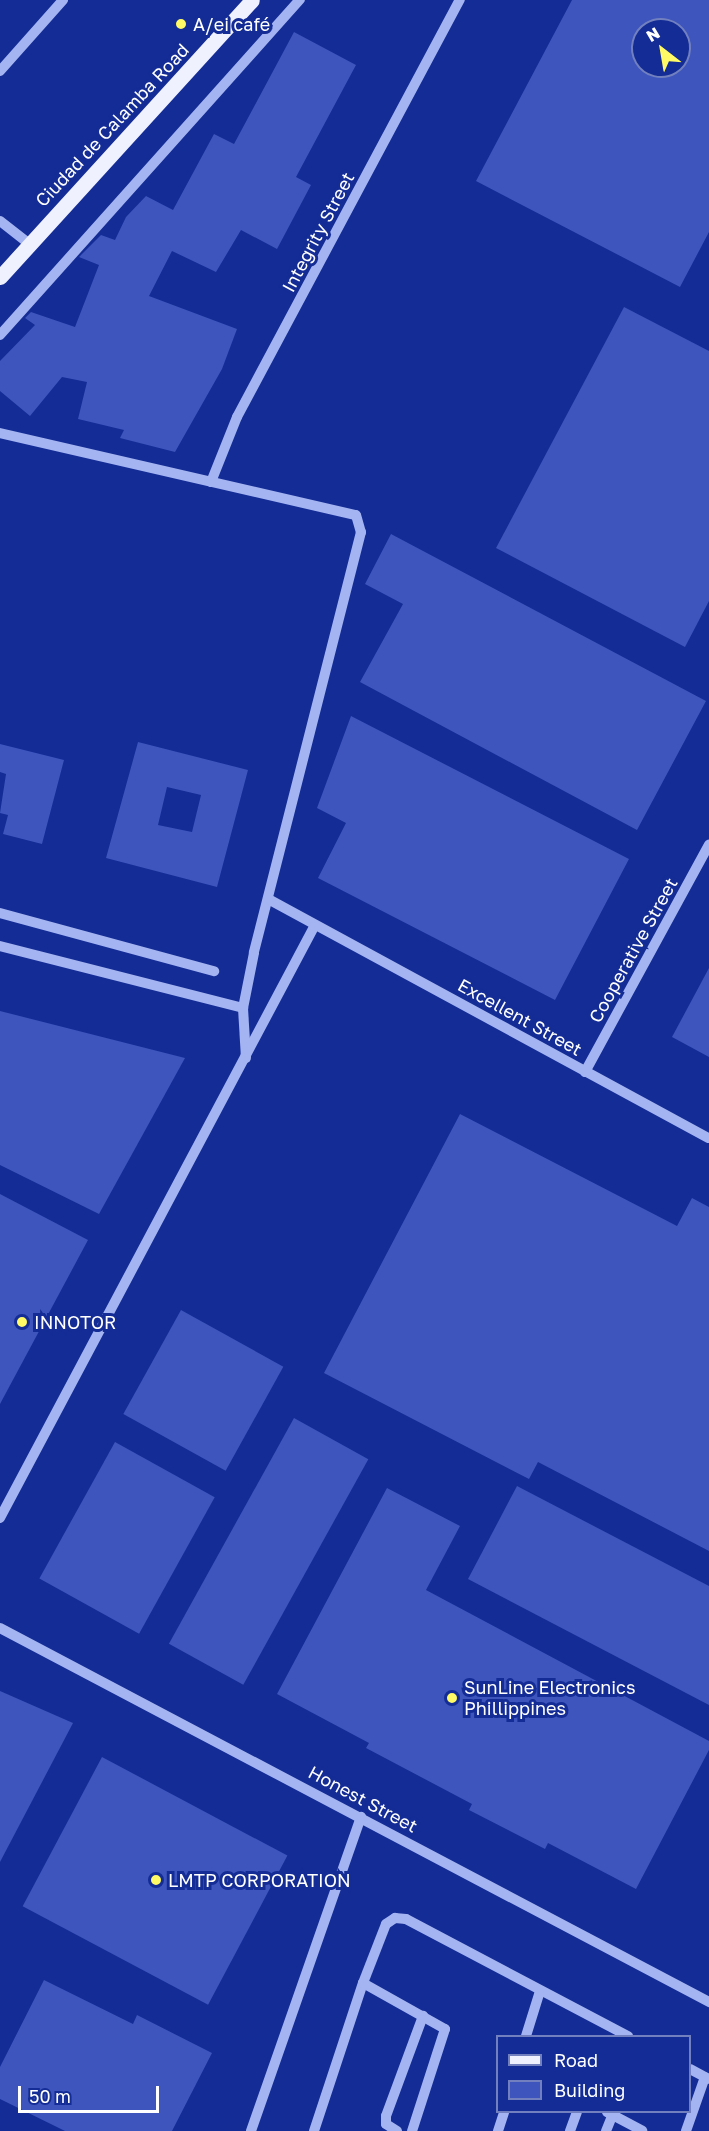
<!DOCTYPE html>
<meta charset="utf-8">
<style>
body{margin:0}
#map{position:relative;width:709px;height:2131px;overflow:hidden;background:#142c95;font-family:"Golos Text",sans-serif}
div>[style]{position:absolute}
.building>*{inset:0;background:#3d55bd;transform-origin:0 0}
.minor>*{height:10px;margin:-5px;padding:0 5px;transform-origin:5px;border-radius:5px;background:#a4b4f2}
.major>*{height:15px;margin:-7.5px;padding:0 7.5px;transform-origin:7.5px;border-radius:7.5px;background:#eff1ff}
.dots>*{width:16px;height:16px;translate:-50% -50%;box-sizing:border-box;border:3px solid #142c95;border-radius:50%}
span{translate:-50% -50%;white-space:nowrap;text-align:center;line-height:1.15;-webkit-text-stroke:6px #142c95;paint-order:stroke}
.poi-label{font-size:18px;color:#fff}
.left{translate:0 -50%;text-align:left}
.street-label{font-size:18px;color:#fff}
.legend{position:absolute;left:496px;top:2035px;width:195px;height:78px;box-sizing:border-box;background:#142c95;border:2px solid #7280bf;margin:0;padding:8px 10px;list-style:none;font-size:18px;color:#fff}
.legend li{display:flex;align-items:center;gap:12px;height:30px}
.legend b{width:30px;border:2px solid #7280bf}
.north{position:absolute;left:631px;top:18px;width:60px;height:60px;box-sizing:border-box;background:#142c95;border:2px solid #7280bf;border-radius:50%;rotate:329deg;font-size:16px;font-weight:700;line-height:24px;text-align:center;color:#fff}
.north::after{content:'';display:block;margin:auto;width:21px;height:27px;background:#fffa65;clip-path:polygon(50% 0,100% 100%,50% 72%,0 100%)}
.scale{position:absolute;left:18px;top:2086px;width:141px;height:27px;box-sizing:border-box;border:3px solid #fff;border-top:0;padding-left:8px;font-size:18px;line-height:21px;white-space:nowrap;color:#fff;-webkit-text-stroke:4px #142c95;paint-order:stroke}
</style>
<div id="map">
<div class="building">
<div style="clip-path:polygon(evenodd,572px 0,709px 0,709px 232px,680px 287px,476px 181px,572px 0,643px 30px,679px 30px,679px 66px,643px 66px,643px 30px)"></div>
<div style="clip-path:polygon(294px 32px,356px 65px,296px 177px,311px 185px,277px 249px,241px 230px,216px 272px,172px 251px,149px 296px,237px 329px,222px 369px,175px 452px,120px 438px,124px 430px,78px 419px,87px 382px,62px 377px,30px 416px,0 391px,0 361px,35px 325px,25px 318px,31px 312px,75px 327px,99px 265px,79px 257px,101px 235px,115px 240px,126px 217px,146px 196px,173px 210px,214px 134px,234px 144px)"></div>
<div style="clip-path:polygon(624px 307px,709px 351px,709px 601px,685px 647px,496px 548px)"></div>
<div style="clip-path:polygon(391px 534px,706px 701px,637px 830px,360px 682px,403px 604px,365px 584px)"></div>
<div style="clip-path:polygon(351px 716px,629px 859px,555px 1000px,318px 878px,346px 823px,317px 808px)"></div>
<div style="clip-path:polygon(evenodd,138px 742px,248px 770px,217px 887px,106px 858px,138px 742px,167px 787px,201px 795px,192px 832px,158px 825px,167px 787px)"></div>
<div style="clip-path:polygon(0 744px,64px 760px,42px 844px,3px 834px,8px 815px,0 813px,6px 774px,0 772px)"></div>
<div style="clip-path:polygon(709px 968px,709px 1057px,672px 1037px)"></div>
<div style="clip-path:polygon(0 1011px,185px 1058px,99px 1214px,0 1165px)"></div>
<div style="clip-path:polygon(460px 1114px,677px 1226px,692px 1198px,709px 1207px,709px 1551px,538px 1462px,529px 1479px,324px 1373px)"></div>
<div style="clip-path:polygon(0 1194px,88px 1240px,0 1404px)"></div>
<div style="left:181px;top:1310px;width:117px;height:119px;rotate:29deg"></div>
<div style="left:294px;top:1418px;width:85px;height:258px;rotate:29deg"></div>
<div style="left:115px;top:1442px;width:114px;height:156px;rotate:29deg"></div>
<div style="clip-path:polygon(517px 1486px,709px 1586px,709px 1705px,468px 1579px)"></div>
<div style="clip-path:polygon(387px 1488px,460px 1526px,426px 1590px,709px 1741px,709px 1750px,636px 1889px,548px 1843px,545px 1849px,469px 1810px,472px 1804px,366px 1748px,369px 1743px,277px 1694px)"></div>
<div style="clip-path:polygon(0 1691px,73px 1723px,0 1862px)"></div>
<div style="left:102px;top:1757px;width:210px;height:169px;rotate:28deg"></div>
<div style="clip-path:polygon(44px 1980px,133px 2024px,137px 2015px,212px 2053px,172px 2131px,65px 2131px,0 2099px,0 2067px)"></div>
</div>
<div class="minor">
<div style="left:0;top:71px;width:95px;rotate:-48.4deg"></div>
<div style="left:0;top:221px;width:37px;rotate:38deg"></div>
<div style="left:0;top:335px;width:450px;rotate:-48.2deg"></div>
<div style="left:0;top:433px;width:365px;rotate:13deg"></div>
<div style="left:356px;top:515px;width:18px;rotate:74deg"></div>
<div style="left:361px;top:532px;width:434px;rotate:104.3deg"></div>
<div style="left:254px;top:953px;width:56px;rotate:101.3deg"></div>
<div style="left:243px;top:1008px;width:50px;rotate:86.6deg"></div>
<div style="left:211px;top:482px;width:70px;rotate:-68.2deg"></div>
<div style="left:237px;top:417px;width:473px;rotate:-61.9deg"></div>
<div style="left:270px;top:900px;width:499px;rotate:28.5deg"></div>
<div style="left:0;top:913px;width:222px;rotate:15.2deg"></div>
<div style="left:0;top:946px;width:251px;rotate:14.3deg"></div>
<div style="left:585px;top:1072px;width:259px;rotate:-61.4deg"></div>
<div style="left:0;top:1518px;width:671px;rotate:-62.02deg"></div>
<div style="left:0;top:1628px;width:802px;rotate:27.81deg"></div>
<div style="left:363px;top:1983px;width:94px;rotate:29.3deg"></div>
<div style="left:445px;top:2029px;width:107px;rotate:107.9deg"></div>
<div style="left:526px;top:2036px;width:47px;rotate:-72.7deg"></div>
<div style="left:690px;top:2069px;width:21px;rotate:28deg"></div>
<div style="left:607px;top:2112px;width:40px;rotate:28deg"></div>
<div style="left:251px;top:2131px;width:333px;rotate:-70.7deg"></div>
<div style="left:314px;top:2131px;width:156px;rotate:-71.7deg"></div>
<div style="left:363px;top:1983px;width:63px;rotate:-68.7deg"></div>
<div style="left:386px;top:1924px;width:11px;rotate:-34deg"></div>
<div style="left:395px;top:1918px;width:11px;rotate:5deg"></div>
<div style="left:406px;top:1919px;width:251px;rotate:27.8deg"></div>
<div style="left:397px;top:2131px;width:13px;rotate:-148deg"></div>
<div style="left:386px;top:2124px;width:8px;rotate:-90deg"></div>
<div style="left:386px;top:2116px;width:107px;rotate:-69.7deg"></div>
<div style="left:498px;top:2131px;width:20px;rotate:-72deg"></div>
<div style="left:570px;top:2131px;width:20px;rotate:-70deg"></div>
<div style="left:606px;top:2131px;width:18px;rotate:-68deg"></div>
<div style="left:686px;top:2131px;width:57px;rotate:-70.6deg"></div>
</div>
<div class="major">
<div style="left:0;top:277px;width:374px;rotate:-47.7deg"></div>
</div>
<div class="dots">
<div style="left:181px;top:24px;background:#fffa65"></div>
<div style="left:22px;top:1322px;background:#fffa65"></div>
<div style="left:452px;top:1698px;background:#fffa65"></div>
<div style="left:156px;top:1880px;background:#fffa65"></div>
</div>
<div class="poi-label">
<span class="left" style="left:193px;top:24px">A/ei café</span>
<span class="left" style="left:34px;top:1322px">INNOTOR</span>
<span class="left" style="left:464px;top:1698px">SunLine Electronics<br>Phillippines</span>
<span class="left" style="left:168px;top:1880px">LMTP CORPORATION</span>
</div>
<div class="street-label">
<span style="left:112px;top:125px;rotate:-47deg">Ciudad de Calamba Road</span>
<span style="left:318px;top:232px;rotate:-62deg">Integrity Street</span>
<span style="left:633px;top:950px;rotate:-61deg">Cooperative Street</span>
<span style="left:520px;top:1017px;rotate:29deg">Excellent Street</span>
<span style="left:363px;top:1799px;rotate:28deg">Honest Street</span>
</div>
<ul class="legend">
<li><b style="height:8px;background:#eff1ff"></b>Road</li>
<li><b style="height:16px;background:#3d55bd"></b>Building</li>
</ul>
<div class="north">N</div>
<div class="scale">50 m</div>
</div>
